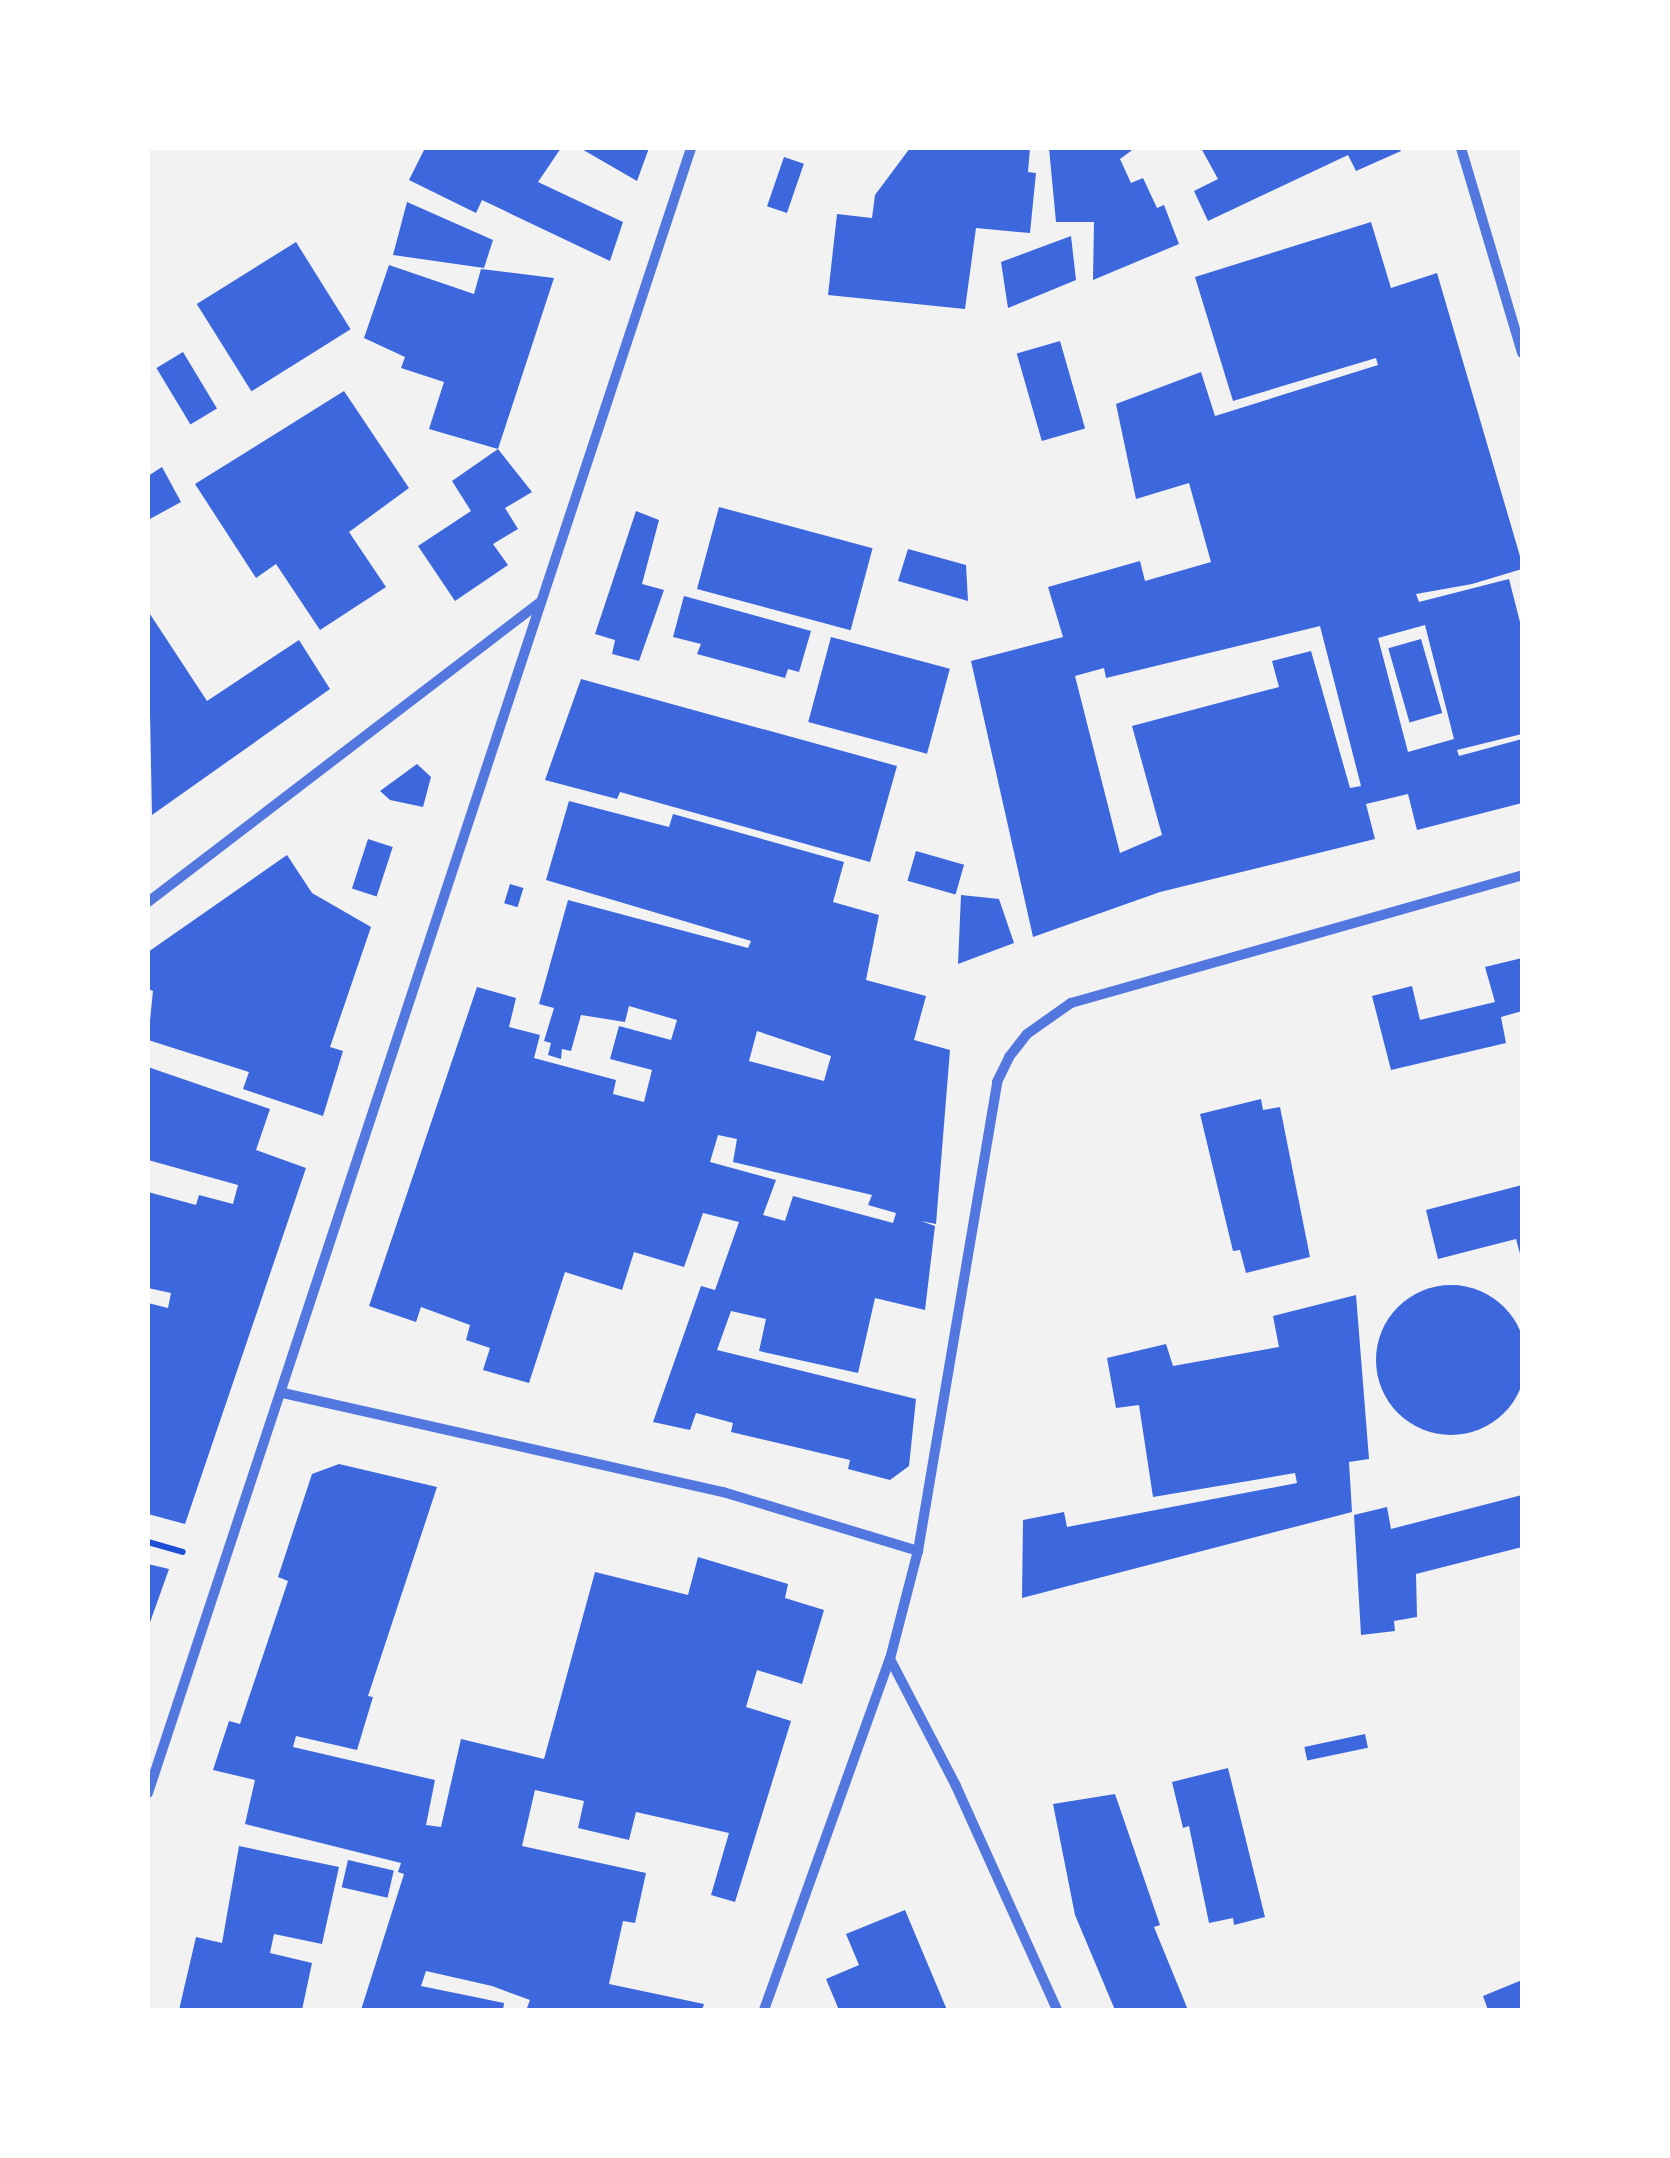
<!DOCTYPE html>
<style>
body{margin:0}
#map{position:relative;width:1670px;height:2158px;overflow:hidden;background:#f2f2f2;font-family:Figtree,sans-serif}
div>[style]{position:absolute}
.building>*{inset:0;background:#3d67dc;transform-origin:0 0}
.round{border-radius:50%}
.path>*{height:6px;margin:-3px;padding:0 3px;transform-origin:3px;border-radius:3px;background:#1d4ed8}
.minor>*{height:10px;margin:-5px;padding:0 5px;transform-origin:5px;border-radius:5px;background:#5277de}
span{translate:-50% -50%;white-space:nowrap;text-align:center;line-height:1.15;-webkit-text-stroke:10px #fff;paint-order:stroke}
.frame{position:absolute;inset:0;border:150px solid #fff;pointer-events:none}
</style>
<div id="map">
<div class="building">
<div style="clip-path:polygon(425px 148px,561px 148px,538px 182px,623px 222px,610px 261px,482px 200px,476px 213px,409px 180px)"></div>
<div style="clip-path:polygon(580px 148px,649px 148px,637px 181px)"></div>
<div style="clip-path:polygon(910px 148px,1030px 148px,1028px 172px,1036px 173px,1030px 233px,976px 228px,965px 309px,828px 295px,837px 214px,872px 218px,875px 195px)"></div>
<div style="clip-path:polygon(1049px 148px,1135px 148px,1120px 159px,1131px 183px,1143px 178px,1157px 208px,1164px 205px,1179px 244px,1093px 280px,1094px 222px,1056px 222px)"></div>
<div style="clip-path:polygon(1201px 148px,1399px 148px,1401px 151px,1356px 171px,1348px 155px,1208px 221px,1194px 191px,1218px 179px)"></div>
<div style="left:784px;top:157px;width:21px;height:52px;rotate:19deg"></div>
<div style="clip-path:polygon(407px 202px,493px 240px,484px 268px,393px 255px)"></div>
<div style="clip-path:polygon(evenodd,1371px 222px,1391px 288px,1437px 273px,1522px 563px,1522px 569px,1472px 584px,1416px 594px,1419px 602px,1509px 579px,1522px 630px,1522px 734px,1457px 750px,1459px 756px,1522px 739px,1522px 803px,1417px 830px,1408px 794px,1366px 804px,1375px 839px,1160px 892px,1033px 937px,971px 661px,1063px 637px,1048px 587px,1140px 561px,1145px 581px,1211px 562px,1189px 483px,1136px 499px,1116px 404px,1201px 372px,1215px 416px,1378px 365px,1376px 358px,1233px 401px,1195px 277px,1371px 222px,1425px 625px,1454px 739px,1408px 752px,1378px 638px,1425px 625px,1371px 222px,1320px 626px,1361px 786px,1350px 788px,1311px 651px,1272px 661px,1279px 687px,1132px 726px,1162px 835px,1120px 853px,1075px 676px,1104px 668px,1106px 678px,1320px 626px)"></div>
<div style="clip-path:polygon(1071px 236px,1076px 280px,1008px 308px,1001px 262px)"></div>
<div style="left:296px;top:242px;width:103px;height:117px;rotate:58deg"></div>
<div style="clip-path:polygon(389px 265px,474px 294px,481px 269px,554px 278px,498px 449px,532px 492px,505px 508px,518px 529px,493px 544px,508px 565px,455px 601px,418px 546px,471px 511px,452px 481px,498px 449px,429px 429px,444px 382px,401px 368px,405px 357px,364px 338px)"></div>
<div style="left:1060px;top:341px;width:91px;height:45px;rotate:74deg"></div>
<div style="left:183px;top:352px;width:66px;height:31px;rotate:59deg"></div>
<div style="clip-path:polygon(344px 391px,409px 488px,349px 532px,386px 587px,320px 630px,276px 564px,256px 578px,195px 484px)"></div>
<div style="clip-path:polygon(162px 467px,181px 502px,148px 520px,148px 476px)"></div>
<div style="left:719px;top:507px;width:159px;height:85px;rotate:15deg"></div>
<div style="clip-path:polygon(636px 511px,659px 520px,642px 584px,664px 590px,639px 661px,612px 654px,615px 640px,595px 634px)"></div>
<div style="clip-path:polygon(908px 549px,966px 565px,968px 601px,898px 581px)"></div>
<div style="clip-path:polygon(684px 596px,811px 631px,799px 672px,788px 669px,785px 678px,697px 654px,701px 644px,673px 637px)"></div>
<div style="clip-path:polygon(148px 611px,207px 701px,299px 640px,330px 689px,152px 815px)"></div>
<div style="left:831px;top:637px;width:123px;height:88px;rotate:15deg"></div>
<div style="left:1421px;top:639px;width:77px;height:34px;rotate:74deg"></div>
<div style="clip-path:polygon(581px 679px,897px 766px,870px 862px,620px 792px,617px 799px,545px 780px)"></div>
<div style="clip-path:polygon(417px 764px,431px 777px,423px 807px,390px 800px,380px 791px)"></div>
<div style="clip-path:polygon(evenodd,569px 801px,669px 827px,673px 814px,844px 862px,833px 902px,879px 915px,866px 980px,926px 996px,914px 1040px,950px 1050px,936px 1224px,921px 1221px,935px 1226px,925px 1310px,875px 1298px,858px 1373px,759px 1351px,766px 1319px,731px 1311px,717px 1350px,916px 1399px,909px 1466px,890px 1480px,848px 1469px,850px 1460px,731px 1432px,733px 1423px,696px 1413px,690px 1430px,653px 1422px,701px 1286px,715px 1290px,739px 1222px,703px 1213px,684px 1267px,634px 1252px,622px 1290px,565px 1272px,529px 1383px,483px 1370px,490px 1348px,466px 1340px,470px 1325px,421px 1307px,416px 1322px,369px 1306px,477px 987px,516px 998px,509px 1027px,540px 1035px,534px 1058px,616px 1080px,613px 1094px,644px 1102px,652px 1070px,610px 1059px,619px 1026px,671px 1040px,677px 1020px,629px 1006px,625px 1022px,581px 1015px,571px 1051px,562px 1049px,561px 1059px,548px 1055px,551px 1043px,544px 1041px,554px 1008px,539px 1004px,568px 900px,748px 948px,751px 941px,546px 880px,569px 801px,757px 1031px,831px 1056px,824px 1081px,749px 1061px,757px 1031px,569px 801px,718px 1135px,737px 1139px,733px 1162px,872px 1195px,868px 1205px,896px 1213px,893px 1223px,793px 1196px,785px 1221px,763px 1215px,776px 1180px,710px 1162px,718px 1135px)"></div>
<div style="left:368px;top:839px;width:26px;height:52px;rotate:18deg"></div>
<div style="left:916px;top:851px;width:50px;height:31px;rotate:16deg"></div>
<div style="clip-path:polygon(287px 855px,312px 893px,371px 927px,330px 1047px,343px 1051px,323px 1116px,243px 1089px,249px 1072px,148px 1040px,153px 991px,148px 989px,148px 952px)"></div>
<div style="left:510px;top:884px;width:14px;height:20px;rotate:17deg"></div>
<div style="clip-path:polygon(961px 895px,999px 899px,1014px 943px,958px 964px)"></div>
<div style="clip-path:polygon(1522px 958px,1522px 1011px,1501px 1017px,1506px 1043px,1391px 1070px,1372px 996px,1412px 986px,1420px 1020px,1495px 1002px,1485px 967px)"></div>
<div style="clip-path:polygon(148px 1067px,270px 1109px,256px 1150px,306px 1168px,185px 1524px,148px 1514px,148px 1303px,168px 1308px,171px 1293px,148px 1288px,148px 1192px,196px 1205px,199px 1195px,233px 1204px,238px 1185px,148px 1160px)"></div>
<div style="clip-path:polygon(1261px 1099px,1263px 1110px,1280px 1107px,1310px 1257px,1246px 1273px,1240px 1250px,1233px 1251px,1200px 1114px)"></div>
<div style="clip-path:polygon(1522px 1185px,1522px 1261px,1516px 1239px,1438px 1259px,1426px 1210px)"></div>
<div class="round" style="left:1376px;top:1285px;width:150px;height:150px"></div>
<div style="clip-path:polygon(1356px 1295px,1369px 1459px,1349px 1462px,1352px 1512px,1022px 1598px,1023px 1520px,1064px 1512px,1067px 1527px,1297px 1483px,1295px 1473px,1153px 1497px,1139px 1405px,1116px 1408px,1107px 1358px,1166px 1344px,1173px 1366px,1279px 1347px,1273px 1316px)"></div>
<div style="clip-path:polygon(339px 1464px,437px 1487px,368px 1696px,373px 1697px,357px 1750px,296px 1736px,293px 1747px,435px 1780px,426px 1825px,441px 1827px,461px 1739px,544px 1759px,595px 1572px,688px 1595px,698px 1557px,788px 1584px,785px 1598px,824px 1610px,802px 1684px,757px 1670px,746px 1707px,791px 1721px,735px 1902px,711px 1895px,729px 1833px,636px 1812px,629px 1840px,578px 1828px,584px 1801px,535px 1790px,522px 1846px,646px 1873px,635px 1923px,623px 1921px,609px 1984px,704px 2004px,702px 2010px,535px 2010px,527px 2008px,530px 2000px,492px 1986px,426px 1971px,421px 1986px,504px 2003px,503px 2010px,361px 2010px,404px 1874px,398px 1872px,401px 1863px,245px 1824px,255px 1780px,213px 1770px,229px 1721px,240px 1724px,288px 1581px,278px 1577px,312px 1474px)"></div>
<div style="clip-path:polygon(1522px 1495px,1522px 1547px,1416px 1574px,1417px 1617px,1394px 1621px,1395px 1631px,1361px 1635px,1354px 1515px,1387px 1507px,1391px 1529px)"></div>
<div style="clip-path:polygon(148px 1564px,169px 1569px,148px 1628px)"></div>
<div style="left:1365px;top:1734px;width:14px;height:62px;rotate:78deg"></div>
<div style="clip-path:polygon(1228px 1768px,1265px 1917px,1234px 1925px,1233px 1918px,1209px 1923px,1189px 1826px,1183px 1828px,1172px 1782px)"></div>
<div style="clip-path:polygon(1115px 1794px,1160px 1925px,1154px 1927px,1188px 2010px,1115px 2010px,1075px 1915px,1053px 1804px)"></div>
<div style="clip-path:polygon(239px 1846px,339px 1867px,322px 1944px,274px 1934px,270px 1953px,312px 1963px,302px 2010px,179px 2010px,196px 1937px,222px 1943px)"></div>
<div style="left:348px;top:1860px;width:47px;height:28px;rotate:13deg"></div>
<div style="clip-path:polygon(905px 1910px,947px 2010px,839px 2010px,826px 1979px,859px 1965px,846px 1934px)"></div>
<div style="clip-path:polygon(1522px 1980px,1522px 2010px,1488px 2010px,1483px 1996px)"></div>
</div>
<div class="path">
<div style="left:148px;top:1542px;width:36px;rotate:16deg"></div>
</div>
<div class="minor">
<div style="left:1461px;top:148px;width:214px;rotate:73.4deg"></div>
<div style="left:148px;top:902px;width:494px;rotate:-37.4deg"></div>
<div style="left:283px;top:1393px;width:451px;rotate:12.7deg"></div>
<div style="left:723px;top:1492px;width:204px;rotate:16.8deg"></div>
<div style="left:890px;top:1659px;width:143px;rotate:62.5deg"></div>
<div style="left:956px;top:1786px;width:246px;rotate:65.7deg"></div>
<div style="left:148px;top:1793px;width:1732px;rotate:-71.73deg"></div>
<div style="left:764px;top:2010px;width:373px;rotate:-70.3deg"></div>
<div style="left:890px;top:1659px;width:112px;rotate:-75.5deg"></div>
<div style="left:918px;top:1551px;width:476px;rotate:-80.4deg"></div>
<div style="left:997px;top:1082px;width:28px;rotate:-64deg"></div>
<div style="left:1009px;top:1057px;width:29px;rotate:-52deg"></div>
<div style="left:1027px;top:1034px;width:54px;rotate:-35.2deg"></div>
<div style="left:1071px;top:1003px;width:469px;rotate:-15.8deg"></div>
</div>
<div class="frame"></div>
</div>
